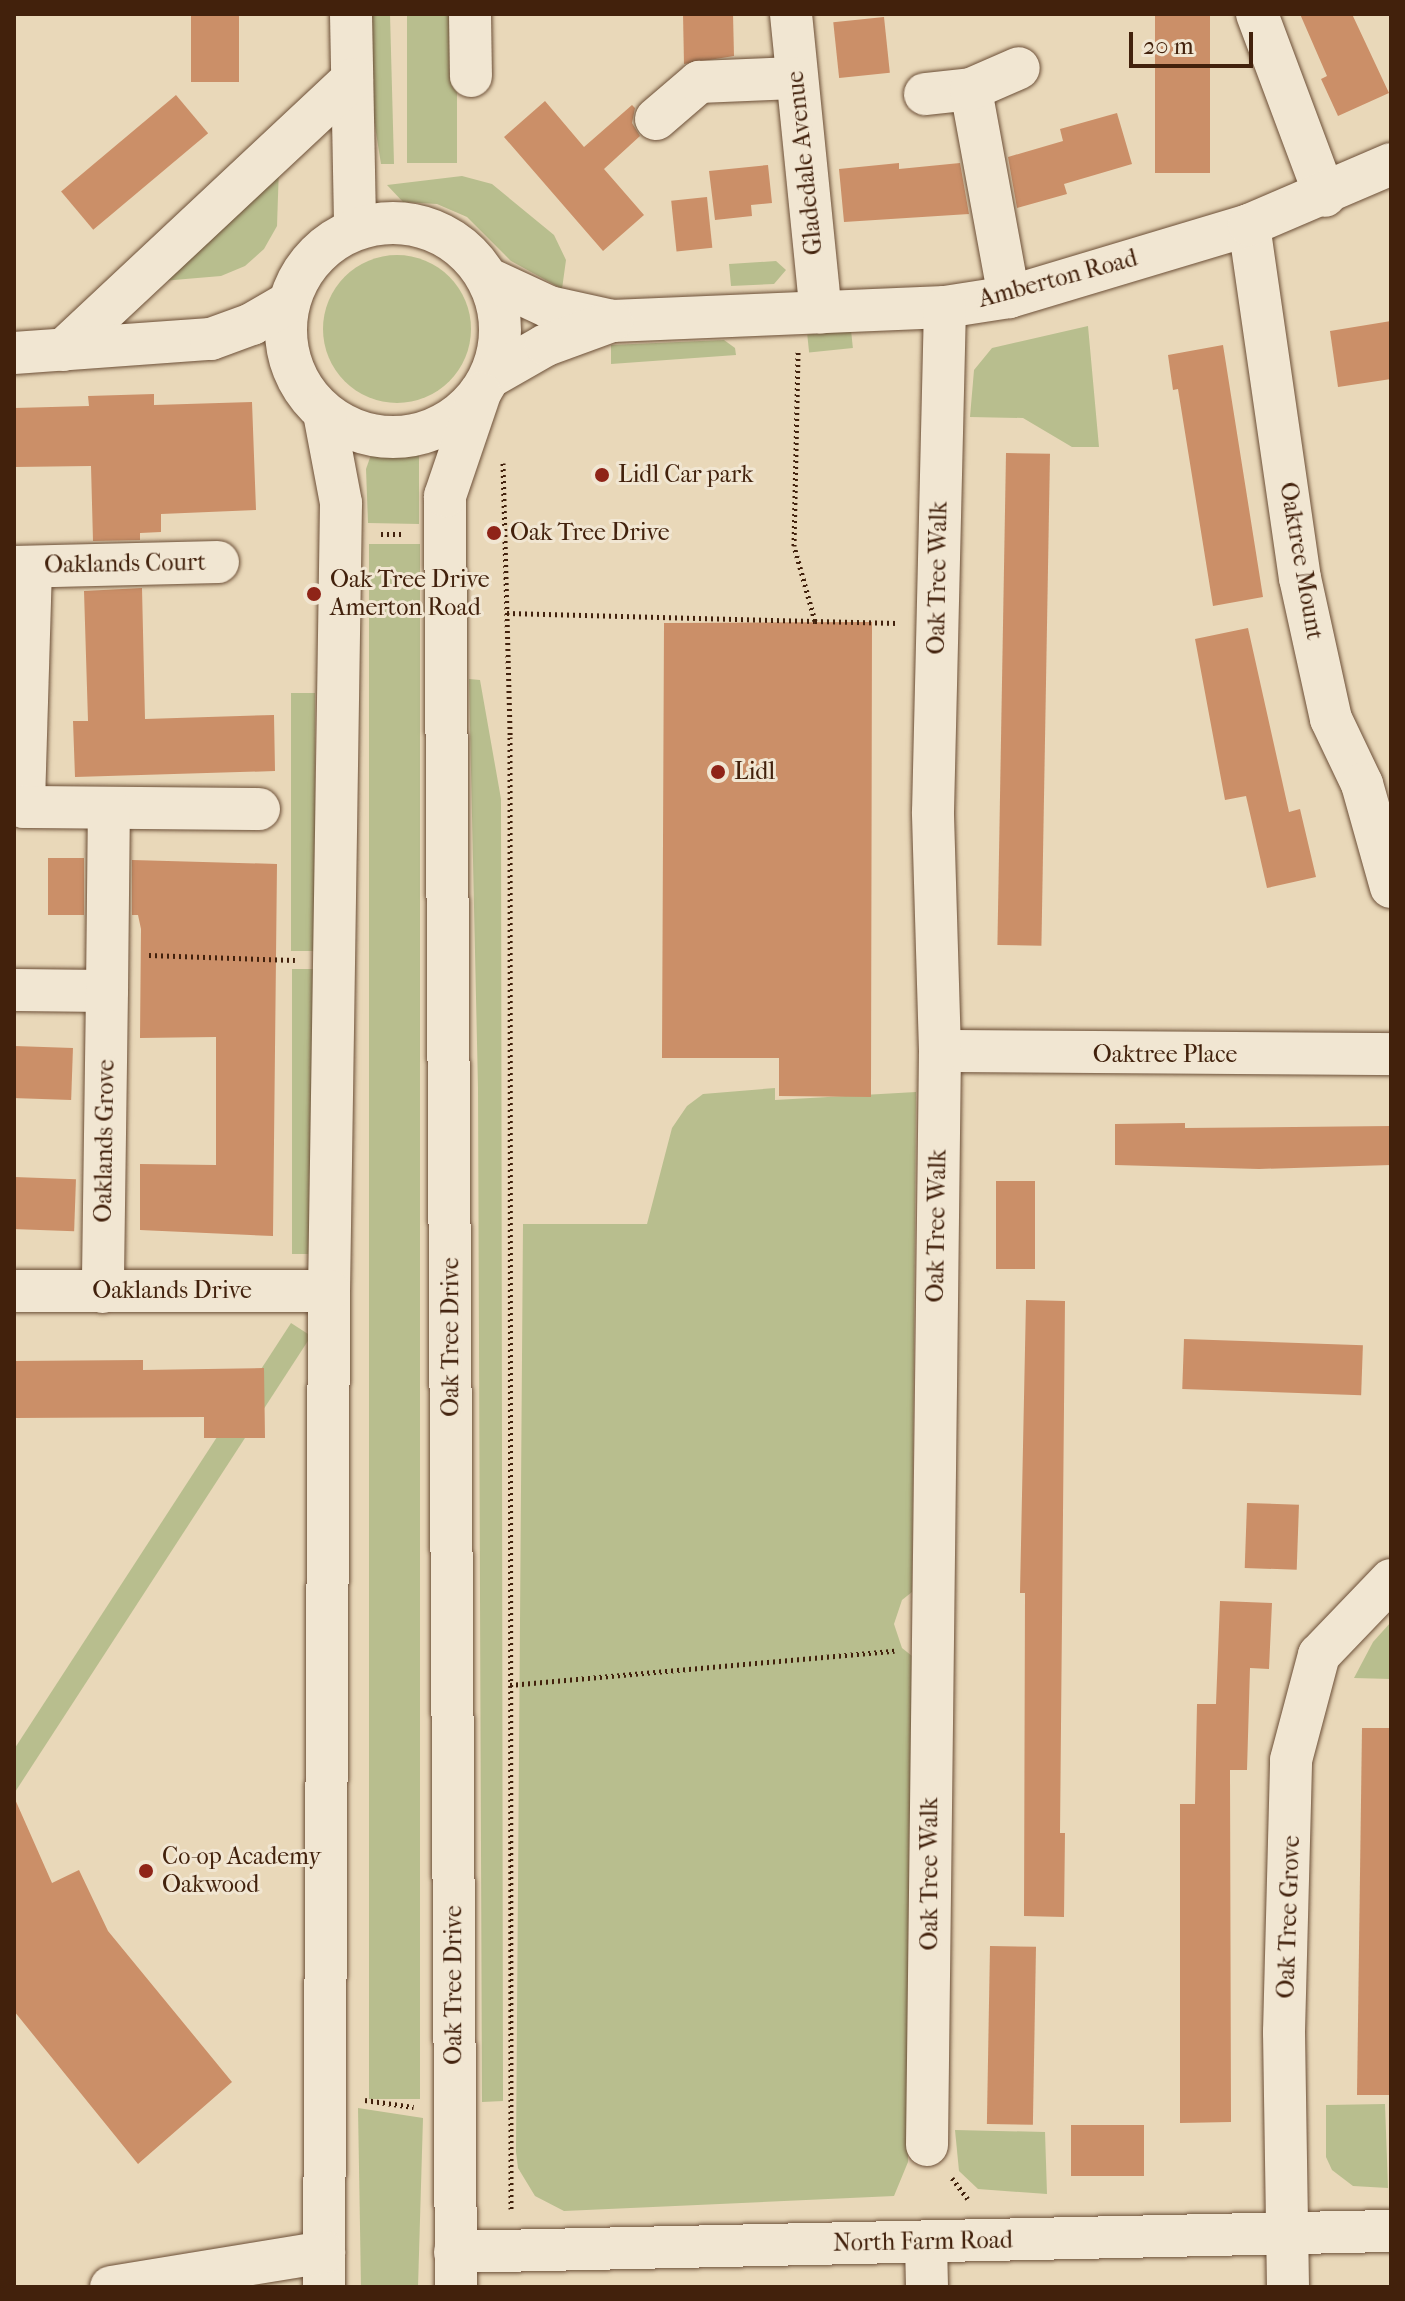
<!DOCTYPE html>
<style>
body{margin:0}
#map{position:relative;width:1405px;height:2301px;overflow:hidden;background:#e9d8b9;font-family:"IM FELL French Canon",serif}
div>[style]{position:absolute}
.green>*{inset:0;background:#b8be8e;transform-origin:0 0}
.round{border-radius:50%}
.building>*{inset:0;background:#cb8f68;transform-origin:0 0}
.path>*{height:5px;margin-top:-2.5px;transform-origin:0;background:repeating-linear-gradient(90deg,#42210c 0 2px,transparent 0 6px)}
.roads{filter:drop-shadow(0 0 2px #6c4f37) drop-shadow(0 0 2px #6c4f37)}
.minor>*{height:42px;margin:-21px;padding:0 21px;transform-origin:21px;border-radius:21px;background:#f1e6d2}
.minor>.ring{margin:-21px;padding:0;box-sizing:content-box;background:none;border:42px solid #f1e6d2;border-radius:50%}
.dots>*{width:22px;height:22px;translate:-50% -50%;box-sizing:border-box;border:4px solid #f1e6d2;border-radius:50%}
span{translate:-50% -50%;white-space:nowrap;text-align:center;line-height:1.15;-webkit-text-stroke:6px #f1e6d2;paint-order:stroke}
.street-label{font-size:24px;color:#42210c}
.poi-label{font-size:24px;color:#42210c}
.left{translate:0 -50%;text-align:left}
.frame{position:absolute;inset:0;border:16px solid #42210c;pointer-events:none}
.scale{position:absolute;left:1129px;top:32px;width:124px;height:36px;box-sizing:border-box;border:4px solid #42210c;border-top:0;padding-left:10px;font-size:24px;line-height:28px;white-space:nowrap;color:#42210c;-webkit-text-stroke:6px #f1e6d2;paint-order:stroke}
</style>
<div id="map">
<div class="green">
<div style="clip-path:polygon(372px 14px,390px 14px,394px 164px,381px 164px,371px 101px)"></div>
<div style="left:407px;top:14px;width:50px;height:149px"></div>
<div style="clip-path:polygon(279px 166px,277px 226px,264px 249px,245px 266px,221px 276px,150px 282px)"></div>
<div style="clip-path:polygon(462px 176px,492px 184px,554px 235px,566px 260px,562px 289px,511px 261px,467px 217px,437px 204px,403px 202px,387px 185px)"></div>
<div class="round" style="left:323px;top:255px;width:148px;height:148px"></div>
<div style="clip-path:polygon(776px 261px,786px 270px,774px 284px,731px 286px,729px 264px)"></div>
<div style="clip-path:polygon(1088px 326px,1099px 447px,1072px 447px,1023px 418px,970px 417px,974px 370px,992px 348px)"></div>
<div style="left:851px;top:330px;width:18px;height:44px;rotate:84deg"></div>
<div style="clip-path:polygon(724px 340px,735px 348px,736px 355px,611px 364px,611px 345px)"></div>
<div style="clip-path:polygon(419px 450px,419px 524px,368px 523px,366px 469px,372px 452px)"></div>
<div style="left:420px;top:544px;width:1555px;height:51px;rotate:90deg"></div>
<div style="clip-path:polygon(469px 679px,480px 680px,501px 799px,503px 2101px,482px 2102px,478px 1088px)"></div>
<div style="left:291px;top:693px;width:24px;height:258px"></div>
<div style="left:314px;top:969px;width:285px;height:22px;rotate:90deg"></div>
<div style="clip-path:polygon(775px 1088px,775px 1100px,916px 1092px,912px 1592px,902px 1600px,894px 1624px,902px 1648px,912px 1656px,908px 2162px,894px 2196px,564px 2211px,535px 2196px,518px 2168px,516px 2152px,523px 1224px,647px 1224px,672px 1128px,687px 1106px,703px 1094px)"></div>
<div style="left:291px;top:1323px;width:24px;height:760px;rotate:33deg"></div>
<div style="clip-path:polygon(1391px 1622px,1391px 1679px,1354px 1678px,1373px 1642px)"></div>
<div style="clip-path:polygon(1385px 2104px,1388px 2188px,1353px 2186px,1332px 2170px,1326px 2157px,1326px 2105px)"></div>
<div style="clip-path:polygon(358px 2108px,423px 2118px,418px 2287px,361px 2287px)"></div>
<div style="clip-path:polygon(955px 2130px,1045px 2132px,1047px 2194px,978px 2189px,959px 2171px)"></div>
</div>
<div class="building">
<div style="left:191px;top:14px;width:48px;height:68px"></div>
<div style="clip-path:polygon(683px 14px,733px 14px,734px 56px,684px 64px)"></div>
<div style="left:1155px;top:14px;width:55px;height:159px"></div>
<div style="clip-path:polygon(1300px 14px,1352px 14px,1389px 93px,1338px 116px,1321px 79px,1327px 76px)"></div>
<div style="left:884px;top:17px;width:56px;height:51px;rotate:84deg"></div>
<div style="left:176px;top:95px;width:50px;height:150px;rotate:50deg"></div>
<div style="clip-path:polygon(545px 101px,584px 147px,632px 105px,635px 108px,632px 123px,640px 136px,604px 169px,644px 215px,603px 251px,504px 137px)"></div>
<div style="clip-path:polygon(1117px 113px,1132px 164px,1064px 184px,1067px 194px,1017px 208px,1008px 157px,1063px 141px,1060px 129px)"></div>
<div style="clip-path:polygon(899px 163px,899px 169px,960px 163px,969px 214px,844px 222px,839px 169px)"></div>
<div style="clip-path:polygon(768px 165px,772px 203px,751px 205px,752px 216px,715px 220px,709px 171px)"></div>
<div style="left:707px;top:197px;width:51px;height:36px;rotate:84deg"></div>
<div style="clip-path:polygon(1391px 321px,1391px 379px,1338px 387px,1330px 331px)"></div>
<div style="clip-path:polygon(1223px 345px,1263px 597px,1213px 606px,1178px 389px,1173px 390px,1168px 355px)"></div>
<div style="clip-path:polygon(154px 394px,154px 405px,252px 402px,256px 510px,161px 514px,161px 532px,140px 533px,140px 540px,93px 541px,91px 466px,14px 467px,14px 408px,89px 406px,88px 396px)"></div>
<div style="left:1006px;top:453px;width:44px;height:492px;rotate:1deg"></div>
<div style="clip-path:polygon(142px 588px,145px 719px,274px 715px,275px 771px,75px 777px,73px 721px,88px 721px,84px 591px)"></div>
<div style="clip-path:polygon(872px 622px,871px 1097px,779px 1096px,779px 1058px,662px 1058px,664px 623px)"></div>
<div style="clip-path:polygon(1248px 628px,1289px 812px,1300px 809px,1316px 877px,1267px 888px,1246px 796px,1225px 800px,1195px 639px)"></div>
<div style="left:84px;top:858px;width:57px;height:36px;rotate:90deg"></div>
<div style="clip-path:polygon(132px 860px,277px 864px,273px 1236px,140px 1230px,140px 1164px,216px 1165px,216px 1037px,140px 1038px,141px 929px,138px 915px,132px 915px)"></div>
<div style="left:14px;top:1046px;width:59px;height:52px;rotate:2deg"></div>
<div style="clip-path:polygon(1185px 1123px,1185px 1128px,1391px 1126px,1391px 1165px,1259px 1169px,1115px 1165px,1115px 1124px)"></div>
<div style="left:14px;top:1177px;width:62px;height:52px;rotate:2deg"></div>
<div style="left:996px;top:1181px;width:39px;height:88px"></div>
<div style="clip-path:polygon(1026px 1300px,1065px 1301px,1060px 1833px,1065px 1833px,1064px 1917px,1024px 1916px,1025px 1593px,1020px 1593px)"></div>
<div style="left:1184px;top:1339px;width:179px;height:50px;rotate:2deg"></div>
<div style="clip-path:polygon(143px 1360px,143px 1370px,264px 1368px,265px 1438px,204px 1438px,204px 1417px,14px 1418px,14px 1361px)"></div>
<div style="left:1247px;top:1503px;width:52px;height:65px;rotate:2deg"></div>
<div style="clip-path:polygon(1220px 1601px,1272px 1603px,1269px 1669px,1250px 1668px,1247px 1770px,1230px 1770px,1231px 2122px,1180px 2123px,1180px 1804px,1195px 1804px,1197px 1704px,1216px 1704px)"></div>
<div style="clip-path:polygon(1362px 1728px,1391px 1728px,1391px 2095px,1357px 2095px)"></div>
<div style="clip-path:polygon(14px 1797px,52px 1883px,79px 1870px,108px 1931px,232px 2082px,138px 2164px,14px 2011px)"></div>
<div style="left:990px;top:1946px;width:46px;height:178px;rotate:1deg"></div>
<div style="left:1071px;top:2125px;width:73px;height:51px"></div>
</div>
<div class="path">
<div style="left:503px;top:463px;width:274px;rotate:88.5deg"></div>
<div style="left:510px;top:737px;width:1472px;rotate:89.96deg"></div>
<div style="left:381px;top:534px;width:22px"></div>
<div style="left:507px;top:613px;width:308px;rotate:1.5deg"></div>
<div style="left:815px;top:621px;width:78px;rotate:-105.6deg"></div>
<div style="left:794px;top:546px;width:194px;rotate:-88.8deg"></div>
<div style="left:815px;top:621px;width:82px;rotate:1.4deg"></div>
<div style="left:149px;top:955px;width:146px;rotate:2deg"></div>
<div style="left:510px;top:1685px;width:386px;rotate:-5.1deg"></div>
<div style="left:365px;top:2100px;width:49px;rotate:8.1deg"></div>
<div style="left:952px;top:2178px;width:26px;rotate:53deg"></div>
</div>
<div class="roads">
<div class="minor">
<div style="left:351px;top:14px;width:214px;rotate:88.9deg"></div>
<div style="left:470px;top:14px;width:62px;rotate:89.1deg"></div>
<div style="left:791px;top:14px;width:300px;rotate:84.3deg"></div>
<div style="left:1257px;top:14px;width:194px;rotate:69.5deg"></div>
<div style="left:925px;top:94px;width:46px;rotate:-6.2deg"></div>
<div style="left:656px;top:119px;width:57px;rotate:-40.7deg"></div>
<div style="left:699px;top:82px;width:95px;rotate:-2.4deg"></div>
<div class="ring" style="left:286px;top:223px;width:172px;height:172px"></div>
<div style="left:1249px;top:225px;width:357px;rotate:81.8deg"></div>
<div style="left:1300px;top:578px;width:144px;rotate:77.6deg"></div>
<div style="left:1331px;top:719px;width:72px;rotate:64.5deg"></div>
<div style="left:1362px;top:784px;width:107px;rotate:74.3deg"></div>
<div style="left:489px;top:279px;width:66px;rotate:25deg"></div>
<div style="left:549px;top:307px;width:65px;rotate:12.5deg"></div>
<div style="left:612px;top:321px;width:333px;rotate:-2.4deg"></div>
<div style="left:945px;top:307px;width:65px;rotate:-8.9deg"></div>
<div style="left:1009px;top:297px;width:251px;rotate:-16.7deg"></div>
<div style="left:1249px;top:225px;width:155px;rotate:-23.2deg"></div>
<div style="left:1009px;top:297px;width:211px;rotate:-100.4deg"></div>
<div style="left:971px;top:89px;width:52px;rotate:-23.6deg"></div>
<div style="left:63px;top:350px;width:396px;rotate:-43.1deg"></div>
<div style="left:14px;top:353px;width:197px;rotate:-4.1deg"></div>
<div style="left:211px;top:339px;width:44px;rotate:-20.1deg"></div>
<div style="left:252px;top:324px;width:42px;rotate:-30.3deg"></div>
<div style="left:490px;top:377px;width:64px;rotate:-29.7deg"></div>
<div style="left:546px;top:345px;width:70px;rotate:-20deg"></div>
<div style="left:324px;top:413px;width:92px;rotate:79.3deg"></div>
<div style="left:341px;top:503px;width:788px;rotate:90.87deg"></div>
<div style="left:329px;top:1291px;width:996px;rotate:90.29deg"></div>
<div style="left:14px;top:567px;width:204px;rotate:-1.4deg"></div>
<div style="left:31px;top:567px;width:240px;rotate:91.7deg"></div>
<div style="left:24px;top:807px;width:235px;rotate:0.5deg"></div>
<div style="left:14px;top:990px;width:93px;rotate:0.6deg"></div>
<div style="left:107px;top:991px;width:301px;rotate:90.8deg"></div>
<div style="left:107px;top:991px;width:183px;rotate:-89.4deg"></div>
<div style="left:940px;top:1051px;width:451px;rotate:0.4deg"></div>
<div style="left:14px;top:1291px;width:315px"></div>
<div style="left:927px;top:2145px;width:1094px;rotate:-89.32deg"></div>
<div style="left:940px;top:1051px;width:239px;rotate:-91.7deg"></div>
<div style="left:933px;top:812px;width:505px;rotate:-88.64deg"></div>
<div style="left:926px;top:2243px;width:44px;rotate:88.7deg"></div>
<div style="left:455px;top:2252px;width:936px;rotate:-1.29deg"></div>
<div style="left:111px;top:2287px;width:216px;rotate:-9.3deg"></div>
<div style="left:456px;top:2287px;width:1791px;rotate:-90.35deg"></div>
<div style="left:445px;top:496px;width:109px;rotate:-71.2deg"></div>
<div style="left:1288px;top:2287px;width:255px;rotate:-90.9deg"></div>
<div style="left:1284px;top:2032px;width:272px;rotate:-88.5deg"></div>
<div style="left:1291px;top:1760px;width:109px;rotate:-75.1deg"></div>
<div style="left:1319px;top:1655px;width:104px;rotate:-46.2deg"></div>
</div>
</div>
<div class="dots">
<div style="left:602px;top:475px;background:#8f2418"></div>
<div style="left:494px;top:533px;background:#8f2418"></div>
<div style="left:314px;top:594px;background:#8f2418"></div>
<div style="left:718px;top:772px;background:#8f2418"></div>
<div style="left:146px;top:1871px;background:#8f2418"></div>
</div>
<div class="street-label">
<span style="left:805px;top:163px;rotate:-96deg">Gladedale Avenue</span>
<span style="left:1058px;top:279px;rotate:-15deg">Amberton Road</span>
<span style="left:1301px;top:561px;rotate:80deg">Oaktree Mount</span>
<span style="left:125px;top:564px;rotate:-1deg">Oaklands Court</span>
<span style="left:938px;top:578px;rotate:-89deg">Oak Tree Walk</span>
<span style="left:1165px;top:1055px">Oaktree Place</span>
<span style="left:105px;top:1141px;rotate:-89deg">Oaklands Grove</span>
<span style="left:937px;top:1226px;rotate:-89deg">Oak Tree Walk</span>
<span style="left:172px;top:1291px">Oaklands Drive</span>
<span style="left:451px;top:1337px;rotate:-90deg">Oak Tree Drive</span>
<span style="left:930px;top:1874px;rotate:-90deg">Oak Tree Walk</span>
<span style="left:1289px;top:1917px;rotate:-88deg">Oak Tree Grove</span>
<span style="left:454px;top:1985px;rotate:-90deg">Oak Tree Drive</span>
<span style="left:923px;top:2242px;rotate:-1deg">North Farm Road</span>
</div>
<div class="poi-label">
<span class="left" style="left:618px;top:475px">Lidl Car park</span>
<span class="left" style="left:510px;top:533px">Oak Tree Drive</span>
<span class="left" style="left:330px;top:594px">Oak Tree Drive<br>Amerton Road</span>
<span class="left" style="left:734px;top:772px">Lidl</span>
<span class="left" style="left:162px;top:1871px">Co-op Academy<br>Oakwood</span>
</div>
<div class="frame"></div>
<div class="scale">20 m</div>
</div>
